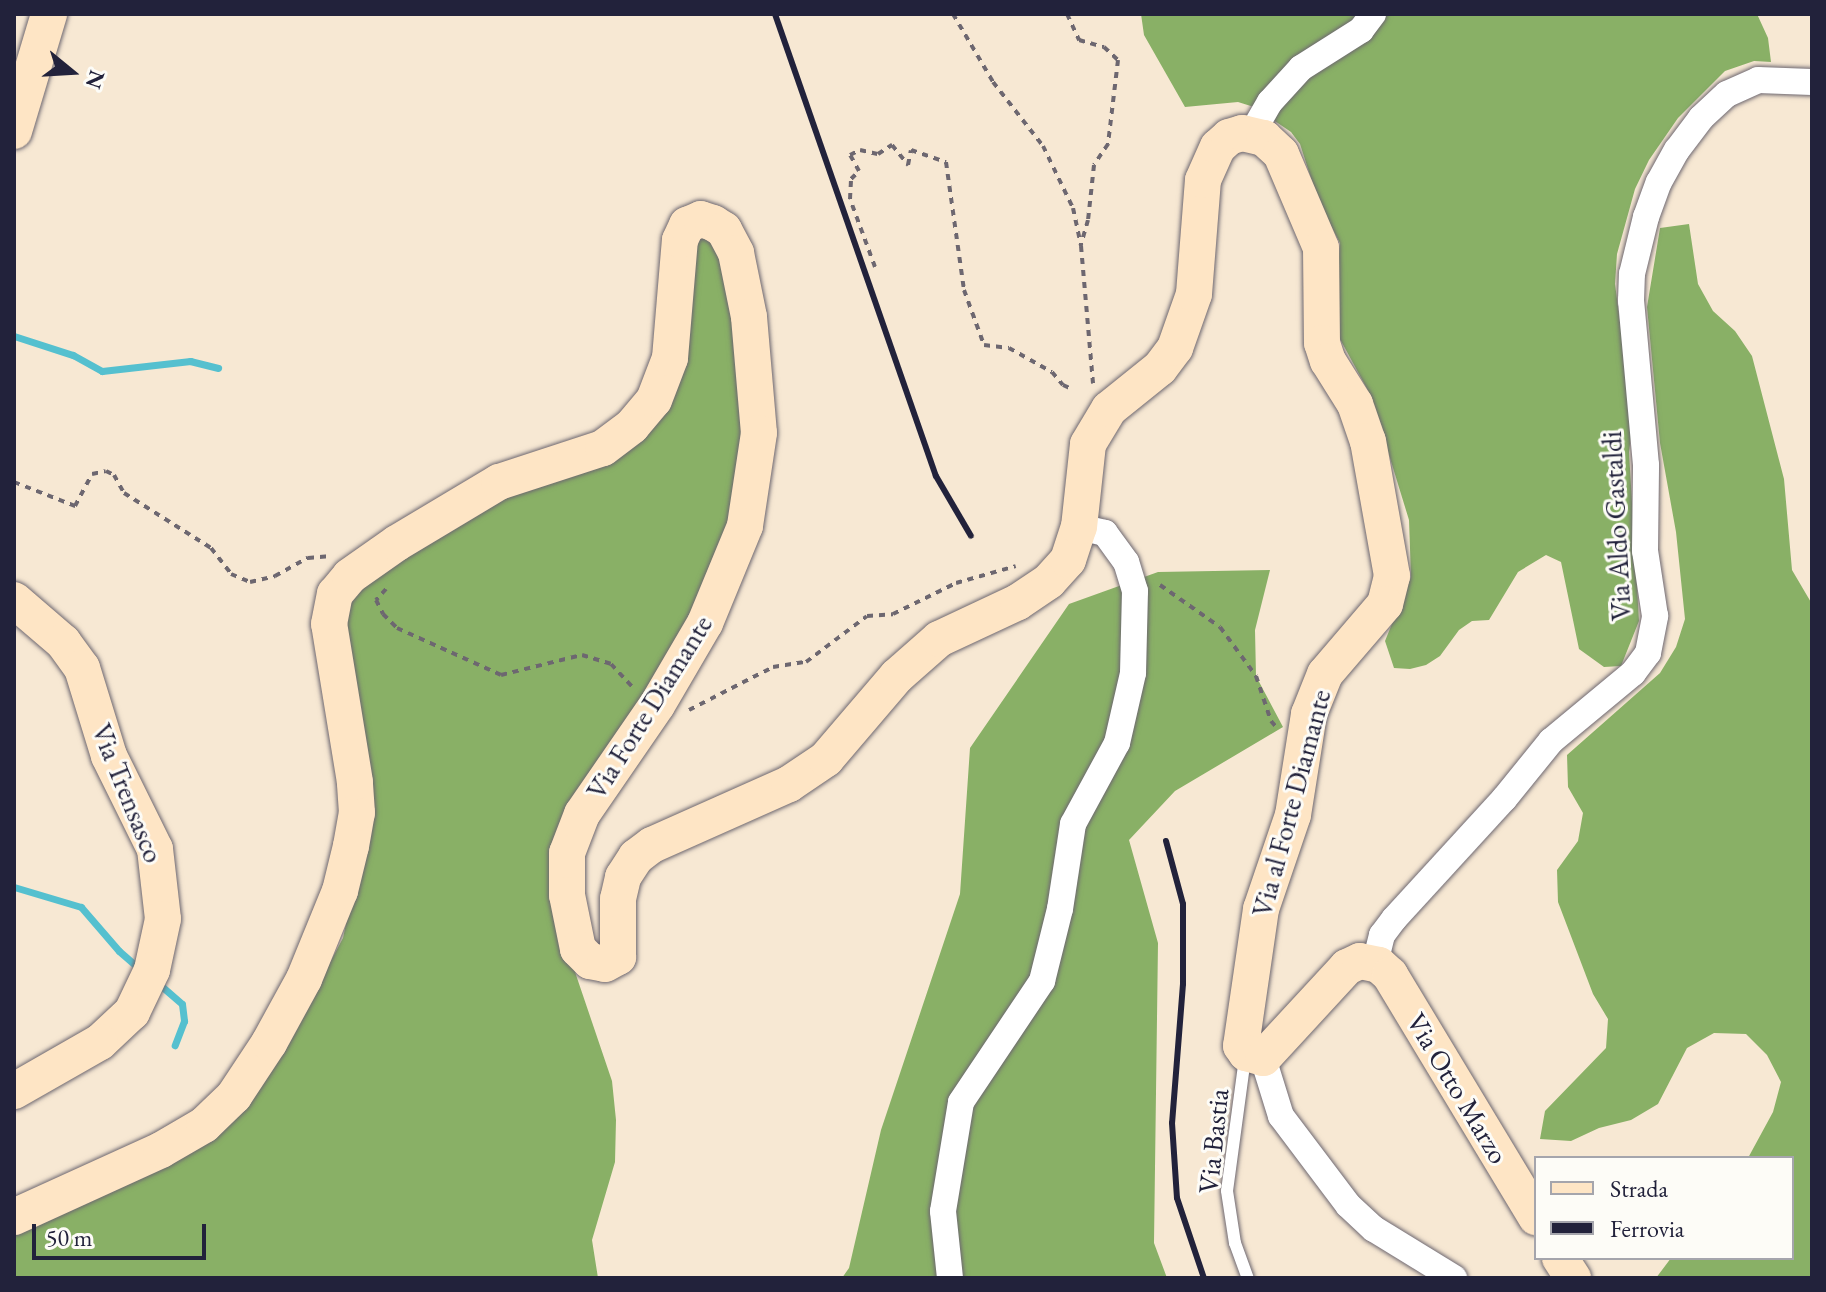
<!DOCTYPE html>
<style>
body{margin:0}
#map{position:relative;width:1826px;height:1292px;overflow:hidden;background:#f7e8d3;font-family:"EB Garamond",serif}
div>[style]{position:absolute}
.forest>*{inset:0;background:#89b066}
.stream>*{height:7px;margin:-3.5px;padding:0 3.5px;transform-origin:3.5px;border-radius:3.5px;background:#55c0cf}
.path>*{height:4px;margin-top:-2px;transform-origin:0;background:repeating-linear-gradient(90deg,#6d6770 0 6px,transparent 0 12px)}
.roads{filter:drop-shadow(0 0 2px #6d6770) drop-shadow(0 0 2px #6d6770)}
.service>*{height:12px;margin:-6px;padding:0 6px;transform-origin:6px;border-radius:6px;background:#fff}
.minor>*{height:26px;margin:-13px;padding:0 13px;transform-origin:13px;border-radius:13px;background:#fff}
.secondary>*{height:36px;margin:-18px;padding:0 18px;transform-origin:18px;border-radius:18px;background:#fee5c5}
.rail>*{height:6px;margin:-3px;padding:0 3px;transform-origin:3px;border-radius:3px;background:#22223b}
span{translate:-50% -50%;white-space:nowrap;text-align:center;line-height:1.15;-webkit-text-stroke:6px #fdfcf7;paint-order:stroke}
.street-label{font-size:28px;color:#22223b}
.frame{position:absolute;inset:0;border:16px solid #22223b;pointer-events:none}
.legend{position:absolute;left:1534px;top:1156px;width:260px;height:104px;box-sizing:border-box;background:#fdfcf7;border:2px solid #a5a5ac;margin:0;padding:10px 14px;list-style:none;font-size:24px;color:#22223b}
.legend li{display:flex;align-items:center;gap:16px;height:40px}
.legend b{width:40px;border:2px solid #a5a5ac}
.north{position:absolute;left:32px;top:32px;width:80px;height:80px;-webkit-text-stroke:6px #fdfcf7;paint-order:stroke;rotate:108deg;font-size:22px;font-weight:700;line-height:32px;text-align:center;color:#22223b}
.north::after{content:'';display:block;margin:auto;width:28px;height:36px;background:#22223b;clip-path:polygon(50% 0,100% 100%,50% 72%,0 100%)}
.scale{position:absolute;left:32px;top:1224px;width:174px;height:36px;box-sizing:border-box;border:4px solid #22223b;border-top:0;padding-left:10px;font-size:24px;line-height:28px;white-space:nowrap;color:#22223b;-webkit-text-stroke:6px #fdfcf7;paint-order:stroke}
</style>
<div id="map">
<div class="forest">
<div style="clip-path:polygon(1141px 14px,1757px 14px,1768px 38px,1771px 62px,1754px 61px,1725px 71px,1678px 118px,1649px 160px,1635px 189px,1617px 254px,1615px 284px,1633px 421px,1629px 452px,1639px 621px,1621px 666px,1604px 667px,1579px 649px,1561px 562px,1546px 555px,1518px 572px,1489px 620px,1472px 621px,1459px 630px,1440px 656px,1426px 665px,1410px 669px,1394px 668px,1385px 641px,1411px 577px,1409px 520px,1371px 396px,1334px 328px,1340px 243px,1319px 203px,1300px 144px,1291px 132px,1254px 107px,1238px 102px,1185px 107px,1144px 35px)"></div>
<div style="clip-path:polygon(1689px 224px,1698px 284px,1713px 311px,1735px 331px,1752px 356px,1784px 479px,1792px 570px,1812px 604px,1812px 1278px,1656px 1278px,1671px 1258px,1792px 1258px,1792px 1158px,1748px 1158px,1773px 1112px,1781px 1082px,1767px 1055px,1746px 1034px,1714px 1033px,1687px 1048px,1658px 1104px,1631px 1120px,1599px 1128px,1571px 1141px,1540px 1139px,1545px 1111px,1606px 1048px,1608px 1019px,1593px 994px,1558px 902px,1557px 870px,1578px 841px,1583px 813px,1568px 787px,1567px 755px,1660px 673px,1676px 647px,1685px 619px,1676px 532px,1660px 443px,1647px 307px,1660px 228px)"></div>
<div style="clip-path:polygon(704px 230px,717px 244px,748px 405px,730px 525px,661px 679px,571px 806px,574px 969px,612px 1081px,616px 1120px,615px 1162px,592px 1240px,598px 1278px,14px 1278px,14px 1233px,276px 1064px,343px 938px,370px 810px,343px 622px,350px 592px,538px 475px,627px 448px,691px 245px)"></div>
<div style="clip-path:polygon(1270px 570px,1255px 630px,1256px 676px,1283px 727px,1175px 791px,1129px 840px,1158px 943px,1154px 1243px,1167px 1278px,842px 1278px,849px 1268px,881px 1130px,960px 894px,970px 748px,1069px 604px,1158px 572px)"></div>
</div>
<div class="stream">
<div style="left:14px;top:336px;width:62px;rotate:17.9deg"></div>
<div style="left:73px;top:355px;width:33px;rotate:29deg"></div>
<div style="left:102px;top:371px;width:89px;rotate:-6.5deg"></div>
<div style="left:190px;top:361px;width:29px;rotate:14deg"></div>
<div style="left:14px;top:887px;width:70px;rotate:16.6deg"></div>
<div style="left:81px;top:907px;width:58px;rotate:49.2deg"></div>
<div style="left:119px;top:951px;width:28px;rotate:41deg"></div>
<div style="left:159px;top:984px;width:30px;rotate:41deg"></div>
<div style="left:182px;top:1004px;width:17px;rotate:83deg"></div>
<div style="left:184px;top:1021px;width:26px;rotate:111deg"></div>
</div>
<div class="path">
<div style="left:953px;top:14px;width:79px;rotate:59.5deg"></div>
<div style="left:993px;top:82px;width:81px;rotate:52deg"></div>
<div style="left:1043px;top:146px;width:69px;rotate:64.2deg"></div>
<div style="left:1073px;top:208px;width:39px;rotate:78deg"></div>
<div style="left:1081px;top:246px;width:138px;rotate:85deg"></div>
<div style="left:1067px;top:14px;width:29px;rotate:65deg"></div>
<div style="left:1079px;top:40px;width:26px;rotate:16deg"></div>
<div style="left:1104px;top:47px;width:19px;rotate:43deg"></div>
<div style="left:1118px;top:60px;width:85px;rotate:96.8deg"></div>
<div style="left:1108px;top:144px;width:25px;rotate:124deg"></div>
<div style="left:1094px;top:165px;width:55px;rotate:96.2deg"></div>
<div style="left:1088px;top:220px;width:26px;rotate:106deg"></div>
<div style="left:875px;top:267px;width:72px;rotate:-110.2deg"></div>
<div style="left:850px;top:199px;width:20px;rotate:-87deg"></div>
<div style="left:851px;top:179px;width:11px;rotate:-45deg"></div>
<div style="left:859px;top:171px;width:18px;rotate:-119deg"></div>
<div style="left:850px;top:155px;width:11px;rotate:-27deg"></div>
<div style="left:860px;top:150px;width:18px;rotate:13deg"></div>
<div style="left:878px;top:154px;width:17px;rotate:-33deg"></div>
<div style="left:892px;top:145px;width:26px;rotate:51deg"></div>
<div style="left:908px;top:165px;width:15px;rotate:-79deg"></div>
<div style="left:911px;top:150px;width:37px;rotate:19deg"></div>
<div style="left:946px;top:162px;width:129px;rotate:82deg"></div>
<div style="left:964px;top:290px;width:59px;rotate:70deg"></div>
<div style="left:984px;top:345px;width:25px;rotate:7deg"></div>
<div style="left:1009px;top:348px;width:49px;rotate:29.2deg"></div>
<div style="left:1052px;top:372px;width:17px;rotate:50deg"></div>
<div style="left:1063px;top:385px;width:10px;rotate:24deg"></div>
<div style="left:14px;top:482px;width:66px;rotate:21.5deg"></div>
<div style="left:75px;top:506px;width:36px;rotate:-62deg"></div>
<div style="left:92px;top:474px;width:14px;rotate:-12deg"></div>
<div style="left:106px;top:471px;width:9px;rotate:27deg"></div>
<div style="left:114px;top:475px;width:21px;rotate:61deg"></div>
<div style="left:124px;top:493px;width:103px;rotate:32.3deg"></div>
<div style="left:211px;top:548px;width:33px;rotate:52deg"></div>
<div style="left:231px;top:574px;width:21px;rotate:23deg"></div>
<div style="left:250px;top:582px;width:26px;rotate:-13deg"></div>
<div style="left:275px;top:576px;width:38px;rotate:-29deg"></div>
<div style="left:308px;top:558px;width:23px;rotate:-5deg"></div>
<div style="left:1160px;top:585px;width:73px;rotate:35deg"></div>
<div style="left:1220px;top:627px;width:61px;rotate:53.7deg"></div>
<div style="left:1256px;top:676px;width:47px;rotate:71.6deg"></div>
<div style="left:1271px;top:721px;width:9px;rotate:49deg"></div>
<div style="left:386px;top:589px;width:15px;rotate:132deg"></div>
<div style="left:376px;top:600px;width:16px;rotate:63deg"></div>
<div style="left:383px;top:614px;width:20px;rotate:45deg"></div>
<div style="left:397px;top:628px;width:114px;rotate:24.3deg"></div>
<div style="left:501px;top:675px;width:83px;rotate:-13.9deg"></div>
<div style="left:582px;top:655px;width:30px;rotate:17deg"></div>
<div style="left:611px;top:664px;width:33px;rotate:47deg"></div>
<div style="left:689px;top:710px;width:94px;rotate:-27.1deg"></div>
<div style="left:773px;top:667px;width:33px;rotate:-9deg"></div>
<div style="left:806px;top:662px;width:76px;rotate:-37deg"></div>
<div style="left:867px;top:616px;width:26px;rotate:-4deg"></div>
<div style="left:893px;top:614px;width:70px;rotate:-26.2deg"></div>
<div style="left:956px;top:583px;width:62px;rotate:-15.8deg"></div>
</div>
<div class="roads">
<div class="service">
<div style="left:1245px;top:1058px;width:134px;rotate:97.7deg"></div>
<div style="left:1227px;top:1191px;width:53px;rotate:81.3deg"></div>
<div style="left:1235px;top:1243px;width:37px;rotate:70deg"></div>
</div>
<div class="minor">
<div style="left:1252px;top:133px;width:36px;rotate:-60deg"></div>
<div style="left:1270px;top:102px;width:46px;rotate:-47.6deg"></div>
<div style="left:1301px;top:68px;width:71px;rotate:-32.3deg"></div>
<div style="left:1361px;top:30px;width:20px;rotate:-53deg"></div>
<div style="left:1375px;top:963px;width:29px;rotate:-76deg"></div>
<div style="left:1382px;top:935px;width:20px;rotate:-53deg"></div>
<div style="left:1394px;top:919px;width:163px;rotate:-47.5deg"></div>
<div style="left:1504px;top:799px;width:75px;rotate:-51deg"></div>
<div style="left:1551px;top:741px;width:107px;rotate:-39.7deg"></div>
<div style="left:1633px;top:673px;width:25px;rotate:-53deg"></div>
<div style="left:1648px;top:653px;width:38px;rotate:-79deg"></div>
<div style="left:1655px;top:616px;width:66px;rotate:-98.7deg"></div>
<div style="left:1645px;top:551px;width:86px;rotate:-89.3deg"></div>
<div style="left:1646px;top:465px;width:165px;rotate:-95.2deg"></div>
<div style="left:1631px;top:301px;width:27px;rotate:-88deg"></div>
<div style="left:1632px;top:274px;width:59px;rotate:-76.2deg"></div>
<div style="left:1646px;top:217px;width:37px;rotate:-70deg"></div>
<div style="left:1659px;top:182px;width:37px;rotate:-61deg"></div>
<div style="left:1677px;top:150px;width:40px;rotate:-53deg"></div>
<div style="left:1701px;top:118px;width:35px;rotate:-43deg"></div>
<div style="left:1727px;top:94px;width:34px;rotate:-24deg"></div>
<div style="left:1758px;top:80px;width:54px;rotate:2.1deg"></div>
<div style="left:1263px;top:1058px;width:61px;rotate:72.8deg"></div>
<div style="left:1281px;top:1116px;width:111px;rotate:53deg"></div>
<div style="left:1348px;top:1205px;width:35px;rotate:43deg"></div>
<div style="left:1374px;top:1229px;width:94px;rotate:31.5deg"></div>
<div style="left:950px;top:1278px;width:67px;rotate:-96deg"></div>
<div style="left:943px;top:1211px;width:110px;rotate:-80.6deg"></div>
<div style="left:961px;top:1102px;width:146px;rotate:-56.2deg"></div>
<div style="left:1042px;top:981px;width:74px;rotate:-76deg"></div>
<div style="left:1060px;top:909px;width:86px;rotate:-81.3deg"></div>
<div style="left:1073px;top:824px;width:92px;rotate:-61.5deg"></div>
<div style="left:1117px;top:743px;width:72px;rotate:-77.1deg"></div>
<div style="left:1133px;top:673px;width:82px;rotate:-88.6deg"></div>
<div style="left:1135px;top:591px;width:30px;rotate:-107deg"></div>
<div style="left:1126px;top:562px;width:36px;rotate:-126deg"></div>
<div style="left:1105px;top:533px;width:27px;rotate:-167deg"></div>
</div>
<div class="secondary">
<div style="left:14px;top:131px;width:122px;rotate:-73.3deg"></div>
<div style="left:14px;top:600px;width:65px;rotate:40.6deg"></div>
<div style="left:63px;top:642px;width:32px;rotate:54deg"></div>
<div style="left:82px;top:668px;width:92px;rotate:72.9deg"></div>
<div style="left:109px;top:756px;width:104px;rotate:63.7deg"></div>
<div style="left:155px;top:849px;width:70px;rotate:83.5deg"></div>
<div style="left:163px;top:919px;width:52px;rotate:102.2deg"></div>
<div style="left:152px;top:970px;width:47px;rotate:115.5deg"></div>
<div style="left:132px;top:1012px;width:44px;rotate:136.8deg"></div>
<div style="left:100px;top:1042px;width:99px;rotate:150.3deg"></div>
<div style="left:14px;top:1217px;width:162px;rotate:-24.5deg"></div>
<div style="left:161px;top:1150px;width:50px;rotate:-30.2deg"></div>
<div style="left:204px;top:1125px;width:42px;rotate:-44deg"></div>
<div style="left:234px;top:1096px;width:64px;rotate:-56.6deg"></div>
<div style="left:269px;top:1043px;width:73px;rotate:-61.3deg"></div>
<div style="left:304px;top:979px;width:95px;rotate:-67.8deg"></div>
<div style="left:340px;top:891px;width:46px;rotate:-76.3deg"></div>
<div style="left:351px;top:846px;width:34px;rotate:-80deg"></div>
<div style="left:357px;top:813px;width:31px;rotate:-94deg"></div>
<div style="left:355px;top:782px;width:160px;rotate:-99.3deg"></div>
<div style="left:329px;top:624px;width:31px;rotate:-79deg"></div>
<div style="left:335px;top:594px;width:23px;rotate:-50deg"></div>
<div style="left:350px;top:576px;width:57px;rotate:-35.1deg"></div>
<div style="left:397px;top:543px;width:119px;rotate:-30.9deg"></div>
<div style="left:499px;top:482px;width:109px;rotate:-18.1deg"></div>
<div style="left:603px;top:448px;width:36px;rotate:-37deg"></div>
<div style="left:632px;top:426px;width:34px;rotate:-50deg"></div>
<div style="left:654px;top:400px;width:45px;rotate:-69.1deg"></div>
<div style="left:670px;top:358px;width:118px;rotate:-85.2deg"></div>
<div style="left:680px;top:240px;width:17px;rotate:-65deg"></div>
<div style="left:687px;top:225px;width:15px;rotate:-23deg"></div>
<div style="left:701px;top:219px;width:13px;rotate:18deg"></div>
<div style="left:713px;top:223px;width:13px;rotate:32deg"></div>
<div style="left:724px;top:230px;width:26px;rotate:62deg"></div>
<div style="left:736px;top:253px;width:65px;rotate:78.5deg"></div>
<div style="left:749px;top:317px;width:116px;rotate:85.1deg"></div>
<div style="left:759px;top:433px;width:94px;rotate:98.6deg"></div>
<div style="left:745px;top:526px;width:105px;rotate:112.4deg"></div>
<div style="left:705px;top:623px;width:95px;rotate:120.3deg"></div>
<div style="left:657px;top:705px;width:132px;rotate:124.5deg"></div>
<div style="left:582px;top:814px;width:42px;rotate:111deg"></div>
<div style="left:567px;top:853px;width:42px;rotate:90deg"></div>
<div style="left:567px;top:895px;width:55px;rotate:78.5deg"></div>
<div style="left:578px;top:949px;width:17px;rotate:45deg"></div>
<div style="left:590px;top:961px;width:15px;rotate:11deg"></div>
<div style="left:605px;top:964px;width:15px;rotate:-28deg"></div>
<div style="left:618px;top:957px;width:58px;rotate:-90deg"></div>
<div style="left:618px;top:899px;width:23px;rotate:-77deg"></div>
<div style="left:623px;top:877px;width:24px;rotate:-57deg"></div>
<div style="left:636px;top:857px;width:20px;rotate:-37deg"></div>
<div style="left:652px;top:845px;width:150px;rotate:-24deg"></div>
<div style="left:789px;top:784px;width:45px;rotate:-34deg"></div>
<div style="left:826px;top:759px;width:109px;rotate:-49.5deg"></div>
<div style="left:897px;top:676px;width:56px;rotate:-41.4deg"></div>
<div style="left:939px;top:639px;width:87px;rotate:-25.1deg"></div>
<div style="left:1018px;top:602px;width:37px;rotate:-34deg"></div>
<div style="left:1049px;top:581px;width:28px;rotate:-48deg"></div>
<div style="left:1068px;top:560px;width:35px;rotate:-72deg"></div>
<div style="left:1079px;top:527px;width:83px;rotate:-83.8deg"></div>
<div style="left:1088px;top:444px;width:41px;rotate:-59deg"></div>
<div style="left:1109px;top:409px;width:65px;rotate:-38.8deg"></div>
<div style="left:1160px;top:368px;width:25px;rotate:-53deg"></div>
<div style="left:1175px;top:348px;width:57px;rotate:-70.6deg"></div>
<div style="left:1194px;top:294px;width:114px;rotate:-85.5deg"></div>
<div style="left:1203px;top:180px;width:36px;rotate:-66deg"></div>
<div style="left:1218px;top:147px;width:15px;rotate:-42deg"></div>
<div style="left:1229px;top:137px;width:14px;rotate:-17deg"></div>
<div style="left:1242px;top:133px;width:23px;rotate:13deg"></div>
<div style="left:1264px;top:138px;width:23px;rotate:43deg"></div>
<div style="left:1281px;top:154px;width:102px;rotate:66.9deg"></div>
<div style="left:1321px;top:248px;width:95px;rotate:89.4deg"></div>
<div style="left:1322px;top:343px;width:19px;rotate:72deg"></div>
<div style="left:1328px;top:361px;width:51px;rotate:57.9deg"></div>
<div style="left:1355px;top:404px;width:39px;rotate:71deg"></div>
<div style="left:1368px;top:441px;width:137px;rotate:79.9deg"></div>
<div style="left:1392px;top:576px;width:29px;rotate:104deg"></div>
<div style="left:1385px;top:604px;width:92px;rotate:130.6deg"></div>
<div style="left:1325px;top:674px;width:43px;rotate:111.8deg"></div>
<div style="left:1309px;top:714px;width:102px;rotate:99deg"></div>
<div style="left:1293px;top:815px;width:99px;rotate:108.8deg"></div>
<div style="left:1261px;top:909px;width:138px;rotate:98.3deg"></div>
<div style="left:1241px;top:1046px;width:9px;rotate:54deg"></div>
<div style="left:1246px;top:1053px;width:18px;rotate:16deg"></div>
<div style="left:1263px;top:1058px;width:124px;rotate:-47.3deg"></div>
<div style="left:1347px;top:967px;width:14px;rotate:-25deg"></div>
<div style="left:1360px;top:961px;width:19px;rotate:12deg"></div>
<div style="left:1379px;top:965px;width:15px;rotate:42deg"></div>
<div style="left:1390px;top:975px;width:283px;rotate:58.9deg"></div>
<div style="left:1560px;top:1258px;width:24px;rotate:57deg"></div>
</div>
</div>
<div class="rail">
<div style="left:775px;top:14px;width:489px;rotate:70.8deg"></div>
<div style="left:936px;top:476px;width:69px;rotate:59.7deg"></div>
<div style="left:1166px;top:841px;width:65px;rotate:74.9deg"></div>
<div style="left:1183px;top:904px;width:80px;rotate:90deg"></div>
<div style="left:1183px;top:984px;width:139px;rotate:94.5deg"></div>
<div style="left:1172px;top:1123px;width:75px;rotate:86.2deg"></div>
<div style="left:1177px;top:1198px;width:84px;rotate:71.4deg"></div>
</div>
<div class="street-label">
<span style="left:1616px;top:526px;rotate:-93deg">Via Aldo Gastaldi</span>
<span style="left:649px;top:707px;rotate:-58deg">Via Forte Diamante</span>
<span style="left:128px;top:793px;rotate:68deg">Via Trensasco</span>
<span style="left:1291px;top:803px;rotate:-75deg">Via al Forte Diamante</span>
<span style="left:1458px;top:1088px;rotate:59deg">Via Otto Marzo</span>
<span style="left:1213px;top:1141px;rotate:-84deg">Via Bastia</span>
</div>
<div class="frame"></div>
<ul class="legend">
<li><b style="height:10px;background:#fee5c5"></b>Strada</li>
<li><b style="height:10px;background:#22223b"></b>Ferrovia</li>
</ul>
<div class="north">N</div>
<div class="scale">50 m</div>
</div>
